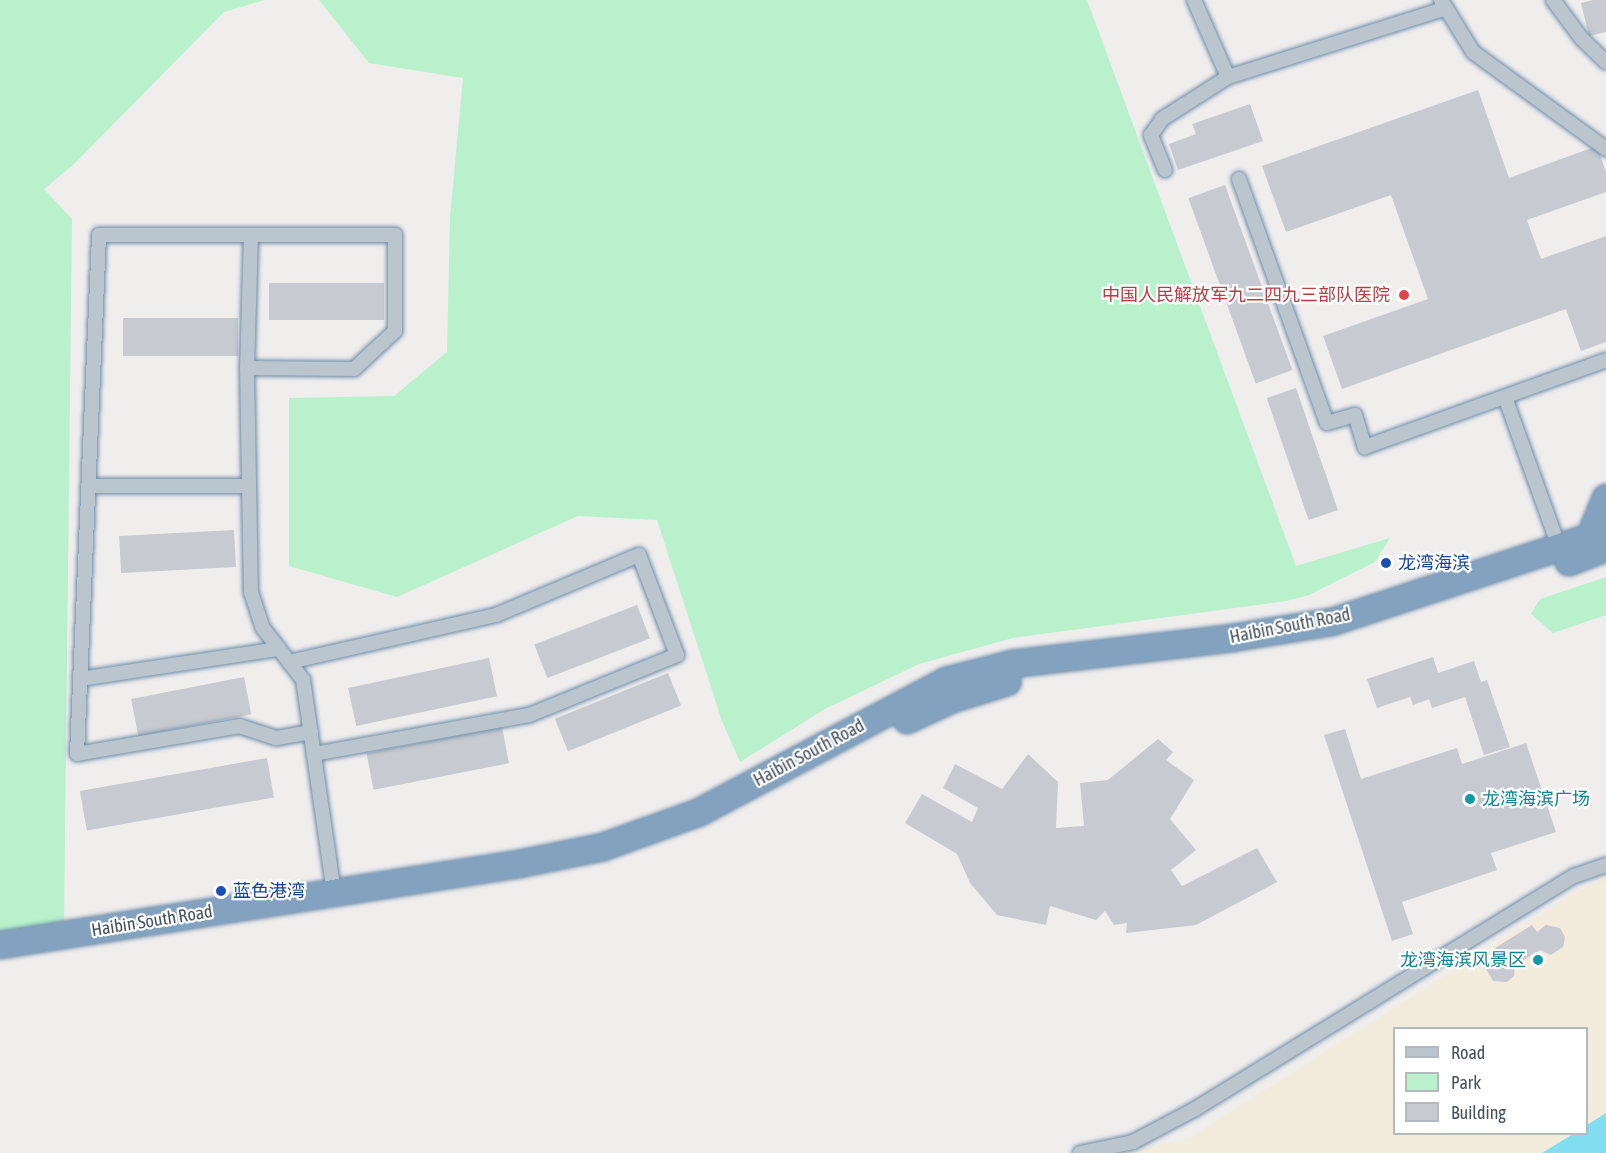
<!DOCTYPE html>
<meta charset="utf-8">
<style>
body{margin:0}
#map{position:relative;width:1606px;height:1153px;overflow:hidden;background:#f0eded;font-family:"Asap Condensed","Noto Sans SC",sans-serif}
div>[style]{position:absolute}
.green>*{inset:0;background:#b8f1cc}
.sand>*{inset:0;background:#f3ebdc}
.water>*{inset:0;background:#83ddf0}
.building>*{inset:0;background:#c7cad0;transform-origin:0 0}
.roads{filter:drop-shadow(0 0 2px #6d8dab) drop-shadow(0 0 2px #6d8dab)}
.street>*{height:14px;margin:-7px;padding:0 7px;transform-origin:7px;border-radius:7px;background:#bac5cd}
.highway>*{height:26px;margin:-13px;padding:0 13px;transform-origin:13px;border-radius:13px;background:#82a2bf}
.dots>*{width:16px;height:16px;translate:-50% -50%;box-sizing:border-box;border:3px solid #fff;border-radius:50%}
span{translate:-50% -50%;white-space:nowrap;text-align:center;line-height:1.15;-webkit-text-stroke:4.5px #fff;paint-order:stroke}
.health-label{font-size:18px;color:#be3a42}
.right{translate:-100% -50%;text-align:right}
.transit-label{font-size:18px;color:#164399}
.left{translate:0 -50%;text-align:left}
.street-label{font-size:18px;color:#44515b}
.culture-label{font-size:18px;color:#0d838f}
.legend{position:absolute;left:1393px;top:1027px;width:195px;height:108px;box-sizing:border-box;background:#fff;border:2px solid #b4b9bd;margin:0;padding:8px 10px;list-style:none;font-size:18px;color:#44515b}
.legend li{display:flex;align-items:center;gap:12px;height:30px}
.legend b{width:30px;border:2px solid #b4b9bd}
</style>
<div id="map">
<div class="green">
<div style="clip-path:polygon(0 0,264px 0,224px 12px,73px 165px,44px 189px,72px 219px,64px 922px,0 934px)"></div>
<div style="clip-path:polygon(319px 0,1087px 0,1296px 566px,1390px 538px,1375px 562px,1309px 595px,1286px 601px,1013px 638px,919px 664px,825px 709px,740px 762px,722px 721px,657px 520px,578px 516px,397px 597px,289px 566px,289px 398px,394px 396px,447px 352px,450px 218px,463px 78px,369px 63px)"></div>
<div style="clip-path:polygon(1606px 577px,1606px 615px,1553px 633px,1531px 614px,1540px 599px)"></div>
</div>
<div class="sand">
<div style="clip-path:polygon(1606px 879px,1606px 1113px,1587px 1125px,1586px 1028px,1394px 1028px,1394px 1134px,1573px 1134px,1542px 1153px,1123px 1153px,1188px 1139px,1578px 891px)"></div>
</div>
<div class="water">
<div style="clip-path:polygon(1606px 1113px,1606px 1153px,1542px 1153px,1573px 1134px,1586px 1134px,1587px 1125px)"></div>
</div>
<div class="building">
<div style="clip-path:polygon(1593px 0,1606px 0,1606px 32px,1589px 36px,1581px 3px)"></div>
<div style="clip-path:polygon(1478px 90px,1509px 178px,1597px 146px,1606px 172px,1606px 192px,1527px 220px,1541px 259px,1606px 236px,1606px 342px,1581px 351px,1566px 309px,1342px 389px,1323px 336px,1428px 299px,1391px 195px,1286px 232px,1262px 166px)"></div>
<div style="clip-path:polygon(1250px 104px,1263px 141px,1178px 170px,1169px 144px,1196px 134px,1192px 124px)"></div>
<div style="left:1225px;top:185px;width:197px;height:39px;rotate:70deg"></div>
<div style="left:269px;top:283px;width:115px;height:37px"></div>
<div style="left:123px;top:318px;width:115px;height:38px"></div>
<div style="left:1296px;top:388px;width:129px;height:31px;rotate:71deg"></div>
<div style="left:234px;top:530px;width:37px;height:115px;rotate:87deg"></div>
<div style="left:637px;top:605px;width:36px;height:110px;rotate:69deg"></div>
<div style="clip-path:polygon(1433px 657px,1438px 673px,1474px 661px,1481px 682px,1487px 680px,1510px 747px,1484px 755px,1465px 697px,1432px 708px,1429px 699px,1413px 705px,1410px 697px,1377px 708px,1367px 679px)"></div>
<div style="left:489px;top:658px;width:39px;height:144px;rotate:78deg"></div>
<div style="left:668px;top:673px;width:35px;height:122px;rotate:68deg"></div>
<div style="left:244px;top:677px;width:38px;height:115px;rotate:79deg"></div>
<div style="left:502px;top:727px;width:37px;height:138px;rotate:79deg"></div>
<div style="clip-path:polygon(1345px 729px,1361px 779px,1457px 748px,1462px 764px,1526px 743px,1556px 832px,1491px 853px,1497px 870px,1402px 902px,1413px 934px,1392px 941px,1324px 735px)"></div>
<div style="clip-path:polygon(1158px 739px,1173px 752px,1166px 760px,1194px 780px,1170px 819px,1196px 850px,1171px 870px,1182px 886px,1257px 848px,1277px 882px,1196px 925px,1126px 933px,1127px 923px,1114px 925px,1105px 911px,1096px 920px,1050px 906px,1046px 925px,997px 915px,970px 883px,957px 854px,905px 823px,922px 794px,972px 822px,978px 808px,943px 788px,955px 764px,1002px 789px,1028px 754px,1058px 782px,1056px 828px,1084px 826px,1080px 783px,1108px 780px)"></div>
<div style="left:267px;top:758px;width:40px;height:190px;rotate:80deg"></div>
<div style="clip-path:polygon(1532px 925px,1537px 932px,1546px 925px,1560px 928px,1565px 937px,1563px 947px,1551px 955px,1540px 950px,1515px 965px,1514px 976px,1507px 982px,1493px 981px,1486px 969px,1489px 960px,1499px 954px,1495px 948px)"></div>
</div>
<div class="roads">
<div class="street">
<div style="left:1194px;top:0;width:84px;rotate:66.2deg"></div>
<div style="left:1441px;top:0;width:61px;rotate:58.4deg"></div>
<div style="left:1473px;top:52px;width:165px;rotate:36.1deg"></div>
<div style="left:1553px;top:0;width:49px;rotate:53.4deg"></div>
<div style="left:1582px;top:39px;width:33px;rotate:44deg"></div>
<div style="left:1165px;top:170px;width:38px;rotate:-112deg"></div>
<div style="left:1151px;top:135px;width:19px;rotate:-55deg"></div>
<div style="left:1162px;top:119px;width:78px;rotate:-32.5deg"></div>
<div style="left:1228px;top:77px;width:226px;rotate:-17.5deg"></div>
<div style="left:1239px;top:179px;width:259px;rotate:70.2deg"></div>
<div style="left:1327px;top:423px;width:29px;rotate:-16deg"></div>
<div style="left:1355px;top:415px;width:34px;rotate:73deg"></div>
<div style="left:1365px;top:447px;width:256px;rotate:-19.8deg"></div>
<div style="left:247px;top:368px;width:107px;rotate:0.5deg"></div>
<div style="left:354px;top:369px;width:56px;rotate:-42.8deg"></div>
<div style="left:395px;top:331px;width:96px;rotate:-90deg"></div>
<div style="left:395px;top:235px;width:144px;rotate:180deg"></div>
<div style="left:1505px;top:397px;width:159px;rotate:70.2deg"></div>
<div style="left:88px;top:486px;width:160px"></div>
<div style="left:289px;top:662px;width:212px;rotate:-12.8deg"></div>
<div style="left:496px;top:615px;width:155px;rotate:-22.8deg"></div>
<div style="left:639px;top:555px;width:107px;rotate:69.2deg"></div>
<div style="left:677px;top:655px;width:160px;rotate:157.9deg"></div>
<div style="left:529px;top:715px;width:219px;rotate:169.7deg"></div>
<div style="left:80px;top:679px;width:201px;rotate:-8.6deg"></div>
<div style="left:311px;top:732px;width:36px;rotate:170deg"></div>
<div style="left:276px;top:738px;width:38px;rotate:-162deg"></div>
<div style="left:240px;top:726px;width:165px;rotate:170.3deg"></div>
<div style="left:77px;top:754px;width:519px;rotate:-87.57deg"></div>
<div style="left:99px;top:235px;width:152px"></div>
<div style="left:251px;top:235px;width:133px;rotate:91.7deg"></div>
<div style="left:247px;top:368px;width:224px;rotate:89deg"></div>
<div style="left:251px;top:592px;width:38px;rotate:72deg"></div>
<div style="left:263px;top:628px;width:66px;rotate:52.4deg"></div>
<div style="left:303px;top:680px;width:215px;rotate:81.7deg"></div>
<div style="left:1080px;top:1153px;width:54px;rotate:-11.7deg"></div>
<div style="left:1133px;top:1142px;width:70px;rotate:-28deg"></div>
<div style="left:1195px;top:1109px;width:445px;rotate:-31.6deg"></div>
<div style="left:1574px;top:876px;width:34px;rotate:-19deg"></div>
</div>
<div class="highway">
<div style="left:1590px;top:537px;width:42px;rotate:-67.7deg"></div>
<div style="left:1569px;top:562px;width:40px;rotate:-21deg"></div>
<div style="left:907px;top:720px;width:50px;rotate:-25deg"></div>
<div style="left:952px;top:699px;width:58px;rotate:-17.2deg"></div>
<div style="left:0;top:945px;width:525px;rotate:-8.87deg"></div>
<div style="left:519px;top:864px;width:86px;rotate:-11.4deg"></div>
<div style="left:603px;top:847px;width:103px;rotate:-19.8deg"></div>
<div style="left:700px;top:812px;width:279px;rotate:-28deg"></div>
<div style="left:946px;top:681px;width:68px;rotate:-14.4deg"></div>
<div style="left:1012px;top:664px;width:222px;rotate:-6.7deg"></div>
<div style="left:1232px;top:638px;width:101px;rotate:-9.1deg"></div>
<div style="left:1332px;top:622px;width:272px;rotate:-18.2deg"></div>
<div style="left:1590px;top:537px;width:21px;rotate:-41deg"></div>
</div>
</div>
<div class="dots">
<div style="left:1404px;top:295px;background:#e0444e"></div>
<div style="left:1386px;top:563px;background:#1a4fb4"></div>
<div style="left:1470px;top:799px;background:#0f9aa8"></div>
<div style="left:221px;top:891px;background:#1a4fb4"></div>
<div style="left:1538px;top:960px;background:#0f9aa8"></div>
</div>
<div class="health-label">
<span class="right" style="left:1390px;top:295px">中国人民解放军九二四九三部队医院</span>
</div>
<div class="transit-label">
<span class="left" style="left:1398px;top:563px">龙湾海滨</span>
<span class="left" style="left:233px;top:891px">蓝色港湾</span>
</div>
<div class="street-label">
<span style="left:1290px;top:626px;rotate:-11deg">Haibin South Road</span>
<span style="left:809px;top:753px;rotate:-28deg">Haibin South Road</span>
<span style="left:152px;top:921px;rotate:-9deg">Haibin South Road</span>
</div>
<div class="culture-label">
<span class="left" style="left:1482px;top:799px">龙湾海滨广场</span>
<span class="right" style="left:1526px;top:960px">龙湾海滨风景区</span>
</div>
<ul class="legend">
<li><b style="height:8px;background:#bac5cd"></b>Road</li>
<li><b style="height:16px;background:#b8f1cc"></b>Park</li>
<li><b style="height:16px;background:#c7cad0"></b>Building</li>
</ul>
</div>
